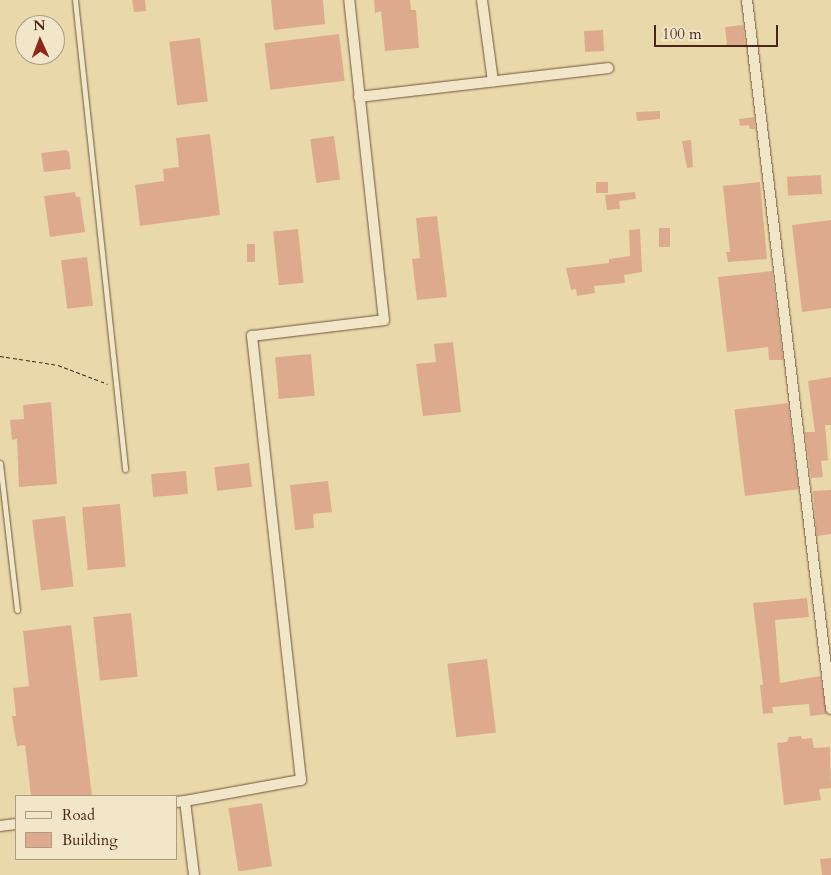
<!DOCTYPE html>
<style>
body{margin:0}
#map{position:relative;width:831px;height:875px;overflow:hidden;background:#e9d9aa;font-family:Cardo,serif}
div>[style]{position:absolute}
.building>*{inset:0;background:#deaa8e;transform-origin:0 0}
.path>*{height:1px;margin-top:-0.5px;transform-origin:0;background:repeating-linear-gradient(90deg,#4a2618 0 4px,transparent 0 6.5px)}
.roads{filter:drop-shadow(0 0 1px #72533c) drop-shadow(0 0 1px #72533c)}
.service>*{height:5px;margin:-2.5px;padding:0 2.5px;transform-origin:2.5px;border-radius:2.5px;background:#f1e6c8}
.minor>*{height:10px;margin:-5px;padding:0 5px;transform-origin:5px;border-radius:5px;background:#f1e6c8}
span{translate:-50% -50%;white-space:nowrap;text-align:center;line-height:1.15;-webkit-text-stroke:5px #f1e6c8;paint-order:stroke}
.legend{position:absolute;left:15px;top:795px;width:162px;height:65px;box-sizing:border-box;background:#f1e6c8;border:1px solid #ae9982;margin:0;padding:6px 9px;list-style:none;font-size:15px;color:#4a2618}
.legend li{display:flex;align-items:center;gap:10px;height:25px}
.legend b{width:25px;border:1px solid #ae9982}
.north{position:absolute;left:15px;top:15px;width:50px;height:50px;box-sizing:border-box;background:#f1e6c8;border:1px solid #ae9982;border-radius:50%;rotate:358deg;font-size:14px;font-weight:700;line-height:20px;text-align:center;color:#4a2618}
.north::after{content:'';display:block;margin:auto;width:18px;height:22px;background:#8f2418;clip-path:polygon(50% 0,100% 100%,50% 72%,0 100%)}
.scale{position:absolute;left:654px;top:25px;width:124px;height:22px;box-sizing:border-box;border:2px solid #4a2618;border-top:0;padding-left:6px;font-size:15px;line-height:18px;white-space:nowrap;color:#4a2618;-webkit-text-stroke:4px #f1e6c8;paint-order:stroke}
</style>
<div id="map">
<div class="building">
<div style="clip-path:polygon(132px 0,145px 0,146px 11px,134px 12px)"></div>
<div style="clip-path:polygon(271px 0,323px 0,325px 24px,274px 30px)"></div>
<div style="clip-path:polygon(374px 0,410px 0,411px 10px,416px 10px,419px 48px,385px 51px,381px 11px,375px 13px)"></div>
<div style="left:743px;top:25px;width:20px;height:18px;rotate:84deg"></div>
<div style="left:603px;top:30px;width:21px;height:19px;rotate:87deg"></div>
<div style="left:339px;top:34px;width:47px;height:75px;rotate:83deg"></div>
<div style="left:200px;top:38px;width:64px;height:31px;rotate:83deg"></div>
<div style="clip-path:polygon(660px 111px,660px 119px,637px 121px,636px 112px)"></div>
<div style="clip-path:polygon(754px 117px,755px 129px,750px 129px,749px 125px,740px 126px,739px 119px)"></div>
<div style="clip-path:polygon(210px 134px,220px 215px,140px 226px,135px 185px,164px 181px,163px 169px,179px 167px,176px 138px)"></div>
<div style="left:334px;top:136px;width:44px;height:24px;rotate:82deg"></div>
<div style="clip-path:polygon(691px 140px,693px 167px,687px 168px,682px 141px)"></div>
<div style="clip-path:polygon(66px 150px,69px 152px,71px 169px,44px 172px,41px 153px)"></div>
<div style="left:821px;top:175px;width:19px;height:34px;rotate:87deg"></div>
<div style="left:608px;top:182px;width:11px;height:12px;rotate:90deg"></div>
<div style="clip-path:polygon(760px 182px,767px 259px,728px 262px,726px 252px,730px 252px,723px 186px)"></div>
<div style="clip-path:polygon(75px 192px,76px 197px,80px 197px,85px 232px,50px 237px,44px 196px)"></div>
<div style="clip-path:polygon(635px 192px,636px 199px,619px 201px,620px 209px,607px 210px,605px 195px)"></div>
<div style="clip-path:polygon(437px 216px,447px 297px,417px 300px,412px 259px,420px 258px,416px 218px)"></div>
<div style="clip-path:polygon(831px 220px,831px 308px,802px 312px,792px 225px)"></div>
<div style="left:659px;top:228px;width:11px;height:19px"></div>
<div style="left:298px;top:229px;width:54px;height:25px;rotate:84deg"></div>
<div style="clip-path:polygon(640px 229px,642px 272px,624px 275px,625px 283px,594px 286px,595px 293px,577px 296px,576px 289px,571px 290px,566px 268px,609px 263px,609px 259px,630px 256px,629px 230px)"></div>
<div style="left:247px;top:244px;width:8px;height:18px"></div>
<div style="left:87px;top:257px;width:49px;height:26px;rotate:83deg"></div>
<div style="clip-path:polygon(772px 271px,783px 360px,769px 360px,768px 347px,727px 352px,718px 277px)"></div>
<div style="clip-path:polygon(453px 342px,461px 412px,423px 416px,416px 364px,436px 362px,434px 344px)"></div>
<div style="left:311px;top:354px;width:42px;height:36px;rotate:85deg"></div>
<div style="clip-path:polygon(831px 377px,831px 425px,825px 425px,828px 460px,821px 461px,823px 477px,811px 478px,805px 432px,815px 432px,808px 381px)"></div>
<div style="clip-path:polygon(51px 402px,57px 484px,19px 487px,17px 439px,12px 440px,10px 420px,24px 419px,23px 405px)"></div>
<div style="left:788px;top:403px;width:87px;height:54px;rotate:83deg"></div>
<div style="left:249px;top:463px;width:24px;height:35px;rotate:83deg"></div>
<div style="left:186px;top:471px;width:23px;height:35px;rotate:85deg"></div>
<div style="clip-path:polygon(328px 481px,332px 512px,313px 514px,314px 528px,295px 530px,290px 485px)"></div>
<div style="clip-path:polygon(831px 490px,831px 534px,817px 536px,813px 491px)"></div>
<div style="left:120px;top:504px;width:63px;height:38px;rotate:85deg"></div>
<div style="left:65px;top:516px;width:71px;height:33px;rotate:83deg"></div>
<div style="clip-path:polygon(807px 598px,809px 617px,775px 620px,780px 683px,820px 676px,827px 714px,810px 716px,809px 704px,772px 707px,773px 713px,763px 714px,760px 685px,763px 685px,753px 603px)"></div>
<div style="left:131px;top:613px;width:64px;height:38px;rotate:84deg"></div>
<div style="clip-path:polygon(71px 625px,92px 796px,31px 796px,25px 745px,17px 746px,12px 716px,16px 716px,13px 688px,29px 686px,23px 631px)"></div>
<div style="left:487px;top:659px;width:74px;height:40px;rotate:83deg"></div>
<div style="clip-path:polygon(801px 736px,802px 739px,812px 738px,814px 748px,830px 747px,831px 788px,819px 789px,821px 800px,784px 805px,777px 743px,787px 742px,789px 737px)"></div>
<div style="left:262px;top:803px;width:64px;height:34px;rotate:81deg"></div>
<div style="clip-path:polygon(831px 858px,831px 875px,822px 875px,820px 859px)"></div>
</div>
<div class="path">
<div style="left:0;top:356px;width:59px;rotate:8.8deg"></div>
<div style="left:58px;top:365px;width:53px;rotate:20.8deg"></div>
</div>
<div class="roads">
<div class="service">
<div style="left:75px;top:0;width:472px;rotate:83.9deg"></div>
<div style="left:0;top:463px;width:148px;rotate:83.4deg"></div>
</div>
<div class="minor">
<div style="left:482px;top:0;width:82px;rotate:82.3deg"></div>
<div style="left:747px;top:0;width:714px;rotate:83.24deg"></div>
<div style="left:359px;top:97px;width:251px;rotate:-6.6deg"></div>
<div style="left:185px;top:801px;width:118px;rotate:-10.3deg"></div>
<div style="left:301px;top:780px;width:447px;rotate:-96.3deg"></div>
<div style="left:252px;top:336px;width:133px;rotate:-6.9deg"></div>
<div style="left:384px;top:320px;width:322px;rotate:-96.2deg"></div>
<div style="left:176px;top:802px;width:9px;rotate:-6deg"></div>
<div style="left:185px;top:801px;width:75px;rotate:83.1deg"></div>
<div style="left:0;top:826px;width:16px;rotate:-7deg"></div>
</div>
</div>
<ul class="legend">
<li><b style="height:6px;background:#f1e6c8"></b>Road</li>
<li><b style="height:14px;background:#deaa8e"></b>Building</li>
</ul>
<div class="north">N</div>
<div class="scale">100 m</div>
</div>
